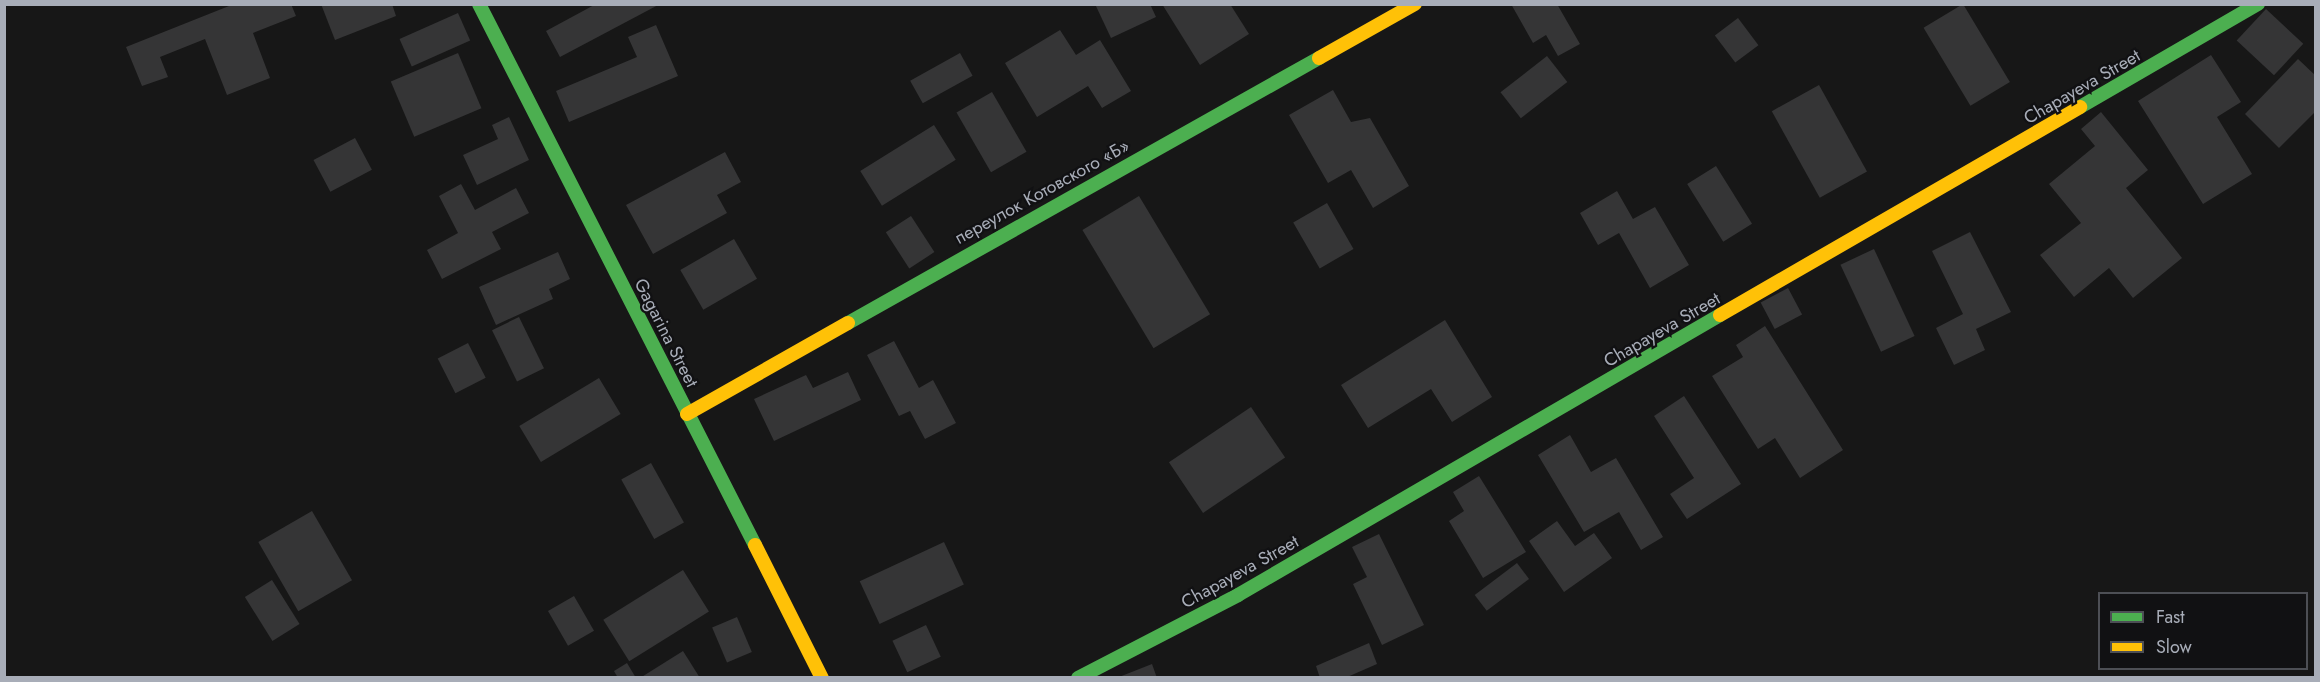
<!DOCTYPE html>
<meta charset="utf-8">
<style>
body{margin:0}
#map{position:relative;width:2320px;height:682px;overflow:hidden;background:#171717;font-family:Jost,sans-serif}
div>[style]{position:absolute}
.building>*{inset:0;background:#353536;transform-origin:0 0}
.fast>*{height:14px;margin:-7px;padding:0 7px;transform-origin:7px;border-radius:7px;background:#4caf50}
.slow>*{height:14px;margin:-7px;padding:0 7px;transform-origin:7px;border-radius:7px;background:#ffc107}
span{translate:-50% -50%;white-space:nowrap;text-align:center;line-height:1.15;-webkit-text-stroke:4.5px #111113;paint-order:stroke}
.street-label{font-size:18px;color:#a8adb8}
.frame{position:absolute;inset:0;border:6px solid #a8adb8;pointer-events:none}
.legend{position:absolute;left:2098px;top:592px;width:210px;height:78px;box-sizing:border-box;background:#111113;border:2px solid #4d4f55;margin:0;padding:8px 10px;list-style:none;font-size:18px;color:#a8adb8}
.legend li{display:flex;align-items:center;gap:12px;height:30px}
.legend b{width:30px;border:2px solid #4d4f55}
</style>
<div id="map">
<div class="building">
<div style="clip-path:polygon(234px 4px,291px 4px,296px 16px,253px 33px,270px 78px,227px 95px,205px 39px,160px 57px,168px 77px,142px 86px,126px 47px)"></div>
<div style="clip-path:polygon(321px 4px,392px 4px,396px 16px,335px 40px)"></div>
<div style="clip-path:polygon(596px 4px,660px 4px,560px 57px,546px 31px)"></div>
<div style="clip-path:polygon(1095px 4px,1150px 4px,1156px 17px,1111px 38px)"></div>
<div style="clip-path:polygon(1162px 4px,1230px 4px,1249px 34px,1200px 65px)"></div>
<div style="clip-path:polygon(1511px 4px,1557px 4px,1580px 44px,1558px 56px,1546px 35px,1533px 43px)"></div>
<div style="left:1963px;top:4px;width:91px;height:46px;rotate:59deg"></div>
<div style="left:2266px;top:9px;width:51px;height:43px;rotate:43deg"></div>
<div style="left:458px;top:13px;width:30px;height:64px;rotate:66deg"></div>
<div style="left:1738px;top:18px;width:34px;height:29px;rotate:53deg"></div>
<div style="clip-path:polygon(656px 25px,678px 76px,569px 122px,556px 91px,637px 57px,628px 37px)"></div>
<div style="clip-path:polygon(1060px 30px,1076px 55px,1100px 40px,1131px 91px,1102px 108px,1088px 86px,1037px 117px,1005px 63px)"></div>
<div style="left:458px;top:53px;width:60px;height:73px;rotate:67deg"></div>
<div style="left:960px;top:53px;width:26px;height:57px;rotate:61deg"></div>
<div style="clip-path:polygon(2211px 55px,2241px 102px,2217px 117px,2252px 174px,2203px 204px,2138px 101px)"></div>
<div style="left:1547px;top:56px;width:33px;height:59px;rotate:52deg"></div>
<div style="clip-path:polygon(2298px 59px,2316px 76px,2316px 111px,2279px 148px,2245px 114px)"></div>
<div style="left:1819px;top:85px;width:99px;height:54px;rotate:61deg"></div>
<div style="clip-path:polygon(1333px 90px,1351px 122px,1370px 118px,1409px 186px,1373px 208px,1351px 170px,1328px 183px,1289px 115px)"></div>
<div style="left:992px;top:92px;width:69px;height:41px;rotate:60deg"></div>
<div style="clip-path:polygon(2101px 112px,2148px 170px,2126px 188px,2182px 258px,2133px 298px,2109px 268px,2074px 297px,2040px 255px,2081px 223px,2049px 184px,2095px 146px,2081px 129px)"></div>
<div style="clip-path:polygon(509px 117px,529px 160px,477px 185px,463px 155px,498px 139px,492px 125px)"></div>
<div style="left:934px;top:125px;width:41px;height:87px;rotate:58deg"></div>
<div style="left:355px;top:138px;width:36px;height:47px;rotate:62deg"></div>
<div style="clip-path:polygon(725px 152px,741px 182px,717px 195px,727px 213px,653px 254px,626px 205px)"></div>
<div style="left:1716px;top:166px;width:68px;height:34px;rotate:58deg"></div>
<div style="clip-path:polygon(461px 184px,475px 210px,516px 188px,529px 213px,492px 232px,501px 249px,442px 279px,427px 250px,458px 233px,439px 196px)"></div>
<div style="clip-path:polygon(1617px 191px,1633px 219px,1655px 207px,1689px 265px,1650px 288px,1619px 233px,1598px 245px,1580px 213px)"></div>
<div style="left:1139px;top:196px;width:138px;height:66px;rotate:59deg"></div>
<div style="left:1327px;top:203px;width:53px;height:39px;rotate:60deg"></div>
<div style="left:911px;top:216px;width:43px;height:30px;rotate:57deg"></div>
<div style="clip-path:polygon(1970px 232px,2011px 312px,1976px 329px,1985px 350px,1954px 365px,1936px 328px,1963px 314px,1932px 251px)"></div>
<div style="left:734px;top:239px;width:46px;height:62px;rotate:60deg"></div>
<div style="left:1874px;top:249px;width:96px;height:37px;rotate:65deg"></div>
<div style="clip-path:polygon(558px 252px,570px 279px,549px 289px,553px 299px,496px 325px,479px 287px)"></div>
<div style="left:1788px;top:288px;width:30px;height:31px;rotate:62deg"></div>
<div style="left:519px;top:317px;width:57px;height:30px;rotate:64deg"></div>
<div style="clip-path:polygon(1445px 320px,1492px 397px,1452px 422px,1431px 389px,1368px 428px,1341px 385px)"></div>
<div style="clip-path:polygon(1765px 326px,1843px 450px,1800px 478px,1775px 438px,1758px 449px,1712px 376px,1743px 357px,1736px 345px)"></div>
<div style="clip-path:polygon(894px 341px,919px 388px,933px 380px,956px 423px,925px 439px,910px 411px,899px 416px,867px 355px)"></div>
<div style="left:468px;top:343px;width:39px;height:34px;rotate:63deg"></div>
<div style="clip-path:polygon(848px 372px,861px 400px,774px 441px,754px 399px,806px 375px,813px 388px)"></div>
<div style="left:599px;top:378px;width:42px;height:93px;rotate:59deg"></div>
<div style="clip-path:polygon(1684px 396px,1741px 484px,1687px 519px,1670px 494px,1694px 478px,1654px 416px)"></div>
<div style="left:1251px;top:407px;width:61px;height:99px;rotate:56deg"></div>
<div style="clip-path:polygon(1570px 435px,1591px 472px,1616px 458px,1663px 537px,1641px 550px,1619px 512px,1584px 532px,1538px 455px)"></div>
<div style="left:651px;top:463px;width:68px;height:34px;rotate:61deg"></div>
<div style="clip-path:polygon(1479px 476px,1526px 552px,1483px 578px,1449px 521px,1464px 511px,1453px 492px)"></div>
<div style="left:312px;top:511px;width:80px;height:62px;rotate:60deg"></div>
<div style="clip-path:polygon(1557px 521px,1575px 546px,1594px 533px,1612px 558px,1564px 592px,1529px 541px)"></div>
<div style="clip-path:polygon(1379px 534px,1424px 625px,1382px 645px,1353px 584px,1367px 577px,1352px 547px)"></div>
<div style="left:944px;top:542px;width:47px;height:93px;rotate:65deg"></div>
<div style="left:1517px;top:563px;width:20px;height:53px;rotate:53deg"></div>
<div style="left:683px;top:570px;width:49px;height:94px;rotate:58deg"></div>
<div style="left:272px;top:580px;width:52px;height:32px;rotate:58deg"></div>
<div style="left:574px;top:596px;width:40px;height:30px;rotate:60deg"></div>
<div style="left:737px;top:617px;width:38px;height:27px;rotate:67deg"></div>
<div style="left:926px;top:625px;width:35px;height:37px;rotate:65deg"></div>
<div style="clip-path:polygon(1369px 643px,1377px 664px,1345px 678px,1320px 678px,1316px 666px)"></div>
<div style="clip-path:polygon(683px 651px,700px 678px,640px 678px)"></div>
<div style="clip-path:polygon(627px 663px,636px 678px,618px 678px,614px 671px)"></div>
<div style="clip-path:polygon(1152px 664px,1157px 678px,1119px 678px,1119px 677px)"></div>
</div>
<div class="fast">
<div style="left:479px;top:4px;width:607px;rotate:62.97deg"></div>
<div style="left:2080px;top:107px;width:206px;rotate:-30.1deg"></div>
<div style="left:848px;top:323px;width:540px;rotate:-29.36deg"></div>
<div style="left:1078px;top:678px;width:180px;rotate:-27.4deg"></div>
<div style="left:1238px;top:595px;width:557px;rotate:-30.15deg"></div>
</div>
<div class="slow">
<div style="left:1319px;top:58px;width:110px;rotate:-29.4deg"></div>
<div style="left:1720px;top:315px;width:416px;rotate:-30deg"></div>
<div style="left:687px;top:414px;width:185px;rotate:-29.5deg"></div>
<div style="left:755px;top:545px;width:149px;rotate:63.3deg"></div>
</div>
<div class="street-label">
<span style="left:2082px;top:87px;rotate:-30deg">Chapayeva Street</span>
<span style="left:1042px;top:192px;rotate:-29deg">переулок Котовского «Б»</span>
<span style="left:1662px;top:330px;rotate:-30deg">Chapayeva Street</span>
<span style="left:666px;top:333px;rotate:63deg">Gagarina Street</span>
<span style="left:1240px;top:572px;rotate:-29deg">Chapayeva Street</span>
</div>
<div class="frame"></div>
<ul class="legend">
<li><b style="height:8px;background:#4caf50"></b>Fast</li>
<li><b style="height:8px;background:#ffc107"></b>Slow</li>
</ul>
</div>
